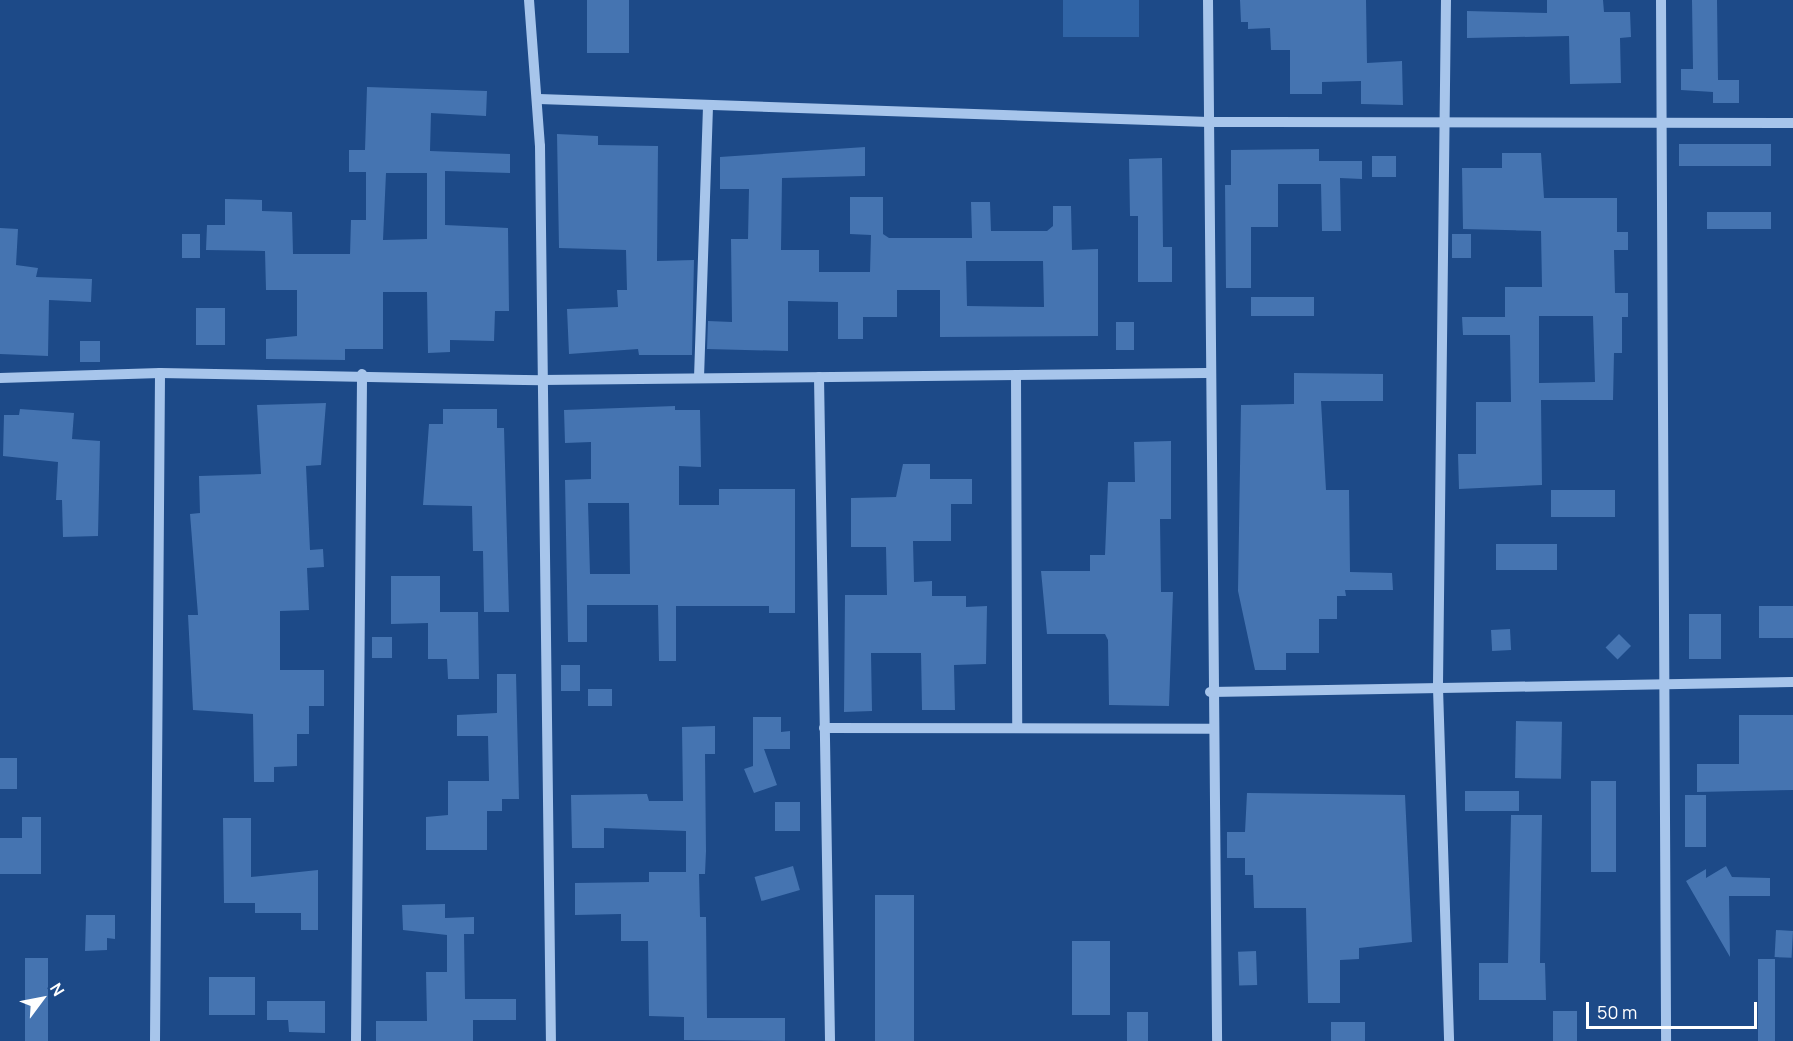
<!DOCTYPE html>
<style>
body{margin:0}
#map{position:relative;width:1793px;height:1041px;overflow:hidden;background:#1d4a88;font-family:Manrope,sans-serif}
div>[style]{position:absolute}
.green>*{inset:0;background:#3064a6;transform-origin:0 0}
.building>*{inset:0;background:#4574b1;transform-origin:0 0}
.minor>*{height:10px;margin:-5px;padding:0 5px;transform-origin:5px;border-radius:5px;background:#a7c5eb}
span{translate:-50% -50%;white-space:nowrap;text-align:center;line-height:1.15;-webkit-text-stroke:4.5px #1d4a88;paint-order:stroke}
.north{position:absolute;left:12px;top:969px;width:60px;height:60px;-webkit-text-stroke:4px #1d4a88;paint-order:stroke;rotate:58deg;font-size:16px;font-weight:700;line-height:24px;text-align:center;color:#fff}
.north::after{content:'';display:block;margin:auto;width:21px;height:27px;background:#fff;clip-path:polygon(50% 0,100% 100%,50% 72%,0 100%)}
.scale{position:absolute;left:1586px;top:1002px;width:171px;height:27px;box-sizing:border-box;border:3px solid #fff;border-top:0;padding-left:8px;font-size:18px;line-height:21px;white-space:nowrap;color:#fff;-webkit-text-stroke:4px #1d4a88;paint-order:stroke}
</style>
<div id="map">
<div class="green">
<div style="left:1063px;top:0;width:76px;height:37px"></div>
</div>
<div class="building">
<div style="left:587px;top:0;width:42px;height:53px"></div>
<div style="clip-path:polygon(1240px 0,1366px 0,1367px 63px,1402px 61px,1403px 105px,1361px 104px,1361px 81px,1322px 82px,1322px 94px,1290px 94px,1290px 50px,1271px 50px,1270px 28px,1248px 29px,1248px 22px,1241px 22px)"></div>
<div style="clip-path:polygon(1547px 0,1603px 0,1604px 12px,1630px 12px,1631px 37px,1620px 38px,1621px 83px,1570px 84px,1569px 36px,1467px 38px,1467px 11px,1547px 13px)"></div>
<div style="clip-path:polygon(1692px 0,1717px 0,1718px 80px,1739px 80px,1739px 103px,1713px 103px,1713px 92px,1681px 90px,1681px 69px,1693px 69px)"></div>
<div style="clip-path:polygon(evenodd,367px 87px,487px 91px,486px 116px,431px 113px,430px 151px,510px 154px,510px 173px,445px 171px,445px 225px,508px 228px,509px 311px,495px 311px,494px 341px,450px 340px,450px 352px,428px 353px,427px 292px,383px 292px,383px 349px,345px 349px,345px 360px,266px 359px,266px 339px,297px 336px,297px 290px,266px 290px,265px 251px,206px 250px,207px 225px,225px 225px,225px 199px,262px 200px,262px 211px,292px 212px,293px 254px,350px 254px,351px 220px,366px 220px,366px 172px,349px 172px,349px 150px,365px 150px,367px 87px,386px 173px,427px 173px,427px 239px,383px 240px,386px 173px)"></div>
<div style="clip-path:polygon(557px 134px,598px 136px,598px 145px,658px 146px,657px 261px,694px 260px,692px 355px,639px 355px,638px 349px,569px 354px,567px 309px,618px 307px,617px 290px,627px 290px,626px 250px,559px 248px)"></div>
<div style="left:1679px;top:144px;width:92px;height:22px"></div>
<div style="clip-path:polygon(evenodd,865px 147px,865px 176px,782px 178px,781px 250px,819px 250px,819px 272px,870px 272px,871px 235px,850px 234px,850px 197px,883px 197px,883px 234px,889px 238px,972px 238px,971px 202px,990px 202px,991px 231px,1047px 231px,1053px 226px,1053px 206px,1071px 206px,1072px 250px,1098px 249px,1098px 336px,940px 337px,940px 290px,897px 290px,897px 317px,863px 317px,863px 339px,838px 339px,838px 302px,788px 301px,788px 351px,707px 349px,708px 321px,732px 322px,731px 239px,748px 239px,749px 189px,720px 189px,720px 157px,865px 147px,966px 261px,1043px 261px,1044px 307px,967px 306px,966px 261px)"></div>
<div style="clip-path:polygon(1319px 149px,1319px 161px,1362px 161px,1362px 179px,1340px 178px,1341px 231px,1322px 231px,1321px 184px,1278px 184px,1278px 227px,1251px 227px,1251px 288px,1226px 288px,1225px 185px,1231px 185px,1231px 150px)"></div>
<div style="clip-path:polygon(evenodd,1502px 153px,1541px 153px,1544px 198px,1617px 198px,1617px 232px,1628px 232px,1628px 250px,1614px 250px,1615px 293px,1628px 293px,1628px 317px,1622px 317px,1622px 353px,1614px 353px,1613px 400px,1541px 400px,1542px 485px,1459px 489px,1458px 454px,1476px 454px,1476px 402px,1511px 402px,1510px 335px,1463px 335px,1462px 317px,1505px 317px,1505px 287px,1542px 287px,1541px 231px,1463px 229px,1462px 168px,1502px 168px,1502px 153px,1539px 316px,1593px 316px,1595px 382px,1539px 383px,1539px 316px)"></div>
<div style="left:1396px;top:156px;width:21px;height:24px;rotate:90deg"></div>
<div style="clip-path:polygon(1162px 158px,1163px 247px,1172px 247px,1172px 282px,1138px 282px,1138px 216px,1130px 216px,1129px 159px)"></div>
<div style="left:1707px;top:212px;width:64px;height:17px"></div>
<div style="clip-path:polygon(0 228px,18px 229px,16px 265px,38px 268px,36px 277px,92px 279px,91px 302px,49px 300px,48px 356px,0 354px)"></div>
<div style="left:182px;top:234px;width:18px;height:24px"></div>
<div style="left:1452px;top:234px;width:19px;height:24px"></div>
<div style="left:1251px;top:297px;width:63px;height:19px"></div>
<div style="left:196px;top:308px;width:29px;height:37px"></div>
<div style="left:1116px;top:322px;width:18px;height:28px"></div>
<div style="left:80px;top:341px;width:20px;height:21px"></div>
<div style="clip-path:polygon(1294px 373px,1383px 374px,1383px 401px,1321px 401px,1326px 490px,1349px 490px,1350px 572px,1392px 573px,1393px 590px,1345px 590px,1346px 596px,1337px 596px,1337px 619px,1319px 619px,1319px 653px,1286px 653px,1286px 670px,1255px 670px,1238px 591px,1241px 405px,1294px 404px)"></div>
<div style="clip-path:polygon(326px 403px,321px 465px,306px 466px,310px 550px,323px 549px,324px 567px,307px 568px,309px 610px,280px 611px,280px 670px,324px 670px,324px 706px,309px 706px,309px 734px,297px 734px,297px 766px,274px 767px,274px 782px,254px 782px,253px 714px,193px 710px,188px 615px,198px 615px,190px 514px,200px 513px,199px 476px,261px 474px,257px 405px)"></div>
<div style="clip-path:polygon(evenodd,675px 406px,675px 410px,700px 410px,701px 467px,679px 466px,679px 505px,719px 505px,719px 489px,795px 489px,795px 613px,769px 613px,769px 606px,676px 606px,676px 661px,659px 661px,658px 605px,587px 605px,587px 642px,568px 642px,565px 480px,591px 479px,591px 442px,565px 443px,564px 410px,675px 406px,588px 503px,629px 503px,630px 574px,590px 574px,588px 503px)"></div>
<div style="clip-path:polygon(20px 409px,74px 413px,72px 439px,100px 441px,98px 536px,63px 537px,62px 500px,56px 500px,58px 462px,3px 456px,4px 415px,19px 415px)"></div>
<div style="clip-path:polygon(443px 409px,497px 409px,497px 428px,504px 428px,509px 612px,484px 612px,483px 551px,473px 551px,472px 506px,423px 505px,429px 424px,443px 424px)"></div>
<div style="clip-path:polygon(1171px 441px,1171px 519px,1160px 519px,1161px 592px,1173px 592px,1169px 706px,1109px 705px,1108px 640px,1105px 634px,1047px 634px,1041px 571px,1090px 571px,1090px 555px,1105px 555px,1108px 482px,1135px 482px,1134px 442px)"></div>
<div style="clip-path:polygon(903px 464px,930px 464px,930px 479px,972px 479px,972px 504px,951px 504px,951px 541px,913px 541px,914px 582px,932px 581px,932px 596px,966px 596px,966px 607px,987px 606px,986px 664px,954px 665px,955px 710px,922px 710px,921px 653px,871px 653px,872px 711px,844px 712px,845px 595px,887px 595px,886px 547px,851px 547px,851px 498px,896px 497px)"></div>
<div style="left:1551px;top:490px;width:64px;height:27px"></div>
<div style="left:1496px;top:544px;width:61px;height:26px"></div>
<div style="clip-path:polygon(391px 576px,440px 576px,440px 612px,478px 612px,479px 679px,448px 679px,447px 659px,428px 659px,428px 623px,391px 624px)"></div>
<div style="left:1759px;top:606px;width:34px;height:32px"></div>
<div style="left:1689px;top:614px;width:32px;height:45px"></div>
<div style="left:1510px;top:629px;width:21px;height:19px;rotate:87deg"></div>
<div style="left:1619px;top:634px;width:17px;height:19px;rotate:45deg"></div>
<div style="left:372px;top:637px;width:20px;height:21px"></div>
<div style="left:561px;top:665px;width:19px;height:26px"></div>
<div style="clip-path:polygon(497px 674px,516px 674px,519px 799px,502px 799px,502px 811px,487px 811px,487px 850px,426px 850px,426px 817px,448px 815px,448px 781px,489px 781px,488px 736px,457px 736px,457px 715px,497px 713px)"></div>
<div style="left:588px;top:689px;width:24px;height:17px"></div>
<div style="clip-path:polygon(1739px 715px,1793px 715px,1793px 790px,1697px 792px,1697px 764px,1739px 764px)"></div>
<div style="clip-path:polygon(753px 717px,781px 717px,781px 732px,790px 731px,790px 749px,764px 749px,777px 785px,754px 793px,744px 769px,753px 766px)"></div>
<div style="left:1516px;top:721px;width:46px;height:57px;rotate:1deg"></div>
<div style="clip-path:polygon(715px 726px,715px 754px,705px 754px,706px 851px,705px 874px,699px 874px,700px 917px,706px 917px,707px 1018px,785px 1018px,785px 1041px,684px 1040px,684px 1017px,649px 1016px,648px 941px,621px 941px,621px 914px,575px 915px,575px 883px,649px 882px,649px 872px,686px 872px,686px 831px,604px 828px,604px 848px,572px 848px,571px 795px,647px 794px,649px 801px,683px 801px,682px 727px)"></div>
<div style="left:0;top:758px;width:17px;height:31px"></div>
<div style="left:1591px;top:781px;width:25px;height:91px"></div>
<div style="left:1465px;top:791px;width:54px;height:20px"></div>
<div style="clip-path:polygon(1247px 793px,1405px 795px,1412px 942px,1359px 948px,1359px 959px,1340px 960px,1340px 1003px,1308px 1003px,1306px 908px,1254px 908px,1253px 875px,1245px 875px,1245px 858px,1227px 858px,1227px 832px,1245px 832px)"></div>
<div style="left:1685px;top:795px;width:21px;height:52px"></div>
<div style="left:775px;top:802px;width:25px;height:29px"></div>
<div style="clip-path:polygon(1511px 815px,1542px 815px,1540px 963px,1545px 963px,1546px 1000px,1479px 1000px,1479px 963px,1508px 963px)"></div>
<div style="clip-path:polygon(22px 817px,41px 817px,41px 874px,0 874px,0 838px,22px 838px)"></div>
<div style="clip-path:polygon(223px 818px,251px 818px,251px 877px,318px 870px,318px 930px,301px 930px,301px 913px,255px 913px,255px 903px,224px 903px)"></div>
<div style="left:793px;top:866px;width:25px;height:40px;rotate:74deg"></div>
<div style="clip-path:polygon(1726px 866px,1732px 877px,1770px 878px,1770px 896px,1729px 896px,1730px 957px,1686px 881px,1706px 869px,1706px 878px)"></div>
<div style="left:875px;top:895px;width:39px;height:146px"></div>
<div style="clip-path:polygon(445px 904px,445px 918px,474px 917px,474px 934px,464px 934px,465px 999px,516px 999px,516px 1020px,473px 1020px,473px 1041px,376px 1041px,376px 1021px,427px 1021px,426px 972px,447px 972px,447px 935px,403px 930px,402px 905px)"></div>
<div style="clip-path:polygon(86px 915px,115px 915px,115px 939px,107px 938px,107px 950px,85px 951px)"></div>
<div style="left:1776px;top:930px;width:17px;height:27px;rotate:3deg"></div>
<div style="left:1072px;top:941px;width:38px;height:74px"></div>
<div style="left:1256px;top:951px;width:34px;height:18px;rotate:88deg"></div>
<div style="left:25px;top:958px;width:23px;height:83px"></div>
<div style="left:1758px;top:959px;width:17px;height:82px"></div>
<div style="left:209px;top:977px;width:46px;height:38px"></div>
<div style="clip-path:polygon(267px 1001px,325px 1001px,325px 1033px,289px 1032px,288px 1020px,267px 1020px)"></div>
<div style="left:1553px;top:1011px;width:24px;height:30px"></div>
<div style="left:1148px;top:1012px;width:29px;height:21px;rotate:90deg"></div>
<div style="left:1365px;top:1022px;width:19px;height:34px;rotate:90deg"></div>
</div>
<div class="minor">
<div style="left:529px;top:0;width:146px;rotate:85.7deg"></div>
<div style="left:540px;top:146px;width:895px;rotate:89.3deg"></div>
<div style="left:1208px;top:0;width:1041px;rotate:89.5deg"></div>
<div style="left:1446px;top:0;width:688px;rotate:90.67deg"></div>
<div style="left:1438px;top:688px;width:353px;rotate:88.2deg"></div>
<div style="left:1661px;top:0;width:1041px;rotate:89.72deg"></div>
<div style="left:539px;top:99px;width:670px;rotate:1.97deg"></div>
<div style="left:1209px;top:122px;width:584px;rotate:0.1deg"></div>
<div style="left:1016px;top:375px;width:353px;rotate:89.8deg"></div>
<div style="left:819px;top:377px;width:664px;rotate:89.05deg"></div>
<div style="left:0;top:378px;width:160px;rotate:-1.8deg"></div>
<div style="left:160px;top:373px;width:381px;rotate:1.1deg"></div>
<div style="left:541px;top:380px;width:666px;rotate:-0.6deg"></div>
<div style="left:699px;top:378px;width:271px;rotate:-88.1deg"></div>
<div style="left:1210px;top:692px;width:583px;rotate:-0.98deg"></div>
<div style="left:824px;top:728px;width:387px;rotate:0.1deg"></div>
<div style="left:155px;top:1041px;width:668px;rotate:-89.57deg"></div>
<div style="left:356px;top:1041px;width:667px;rotate:-89.48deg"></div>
</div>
<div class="north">N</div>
<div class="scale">50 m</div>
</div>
